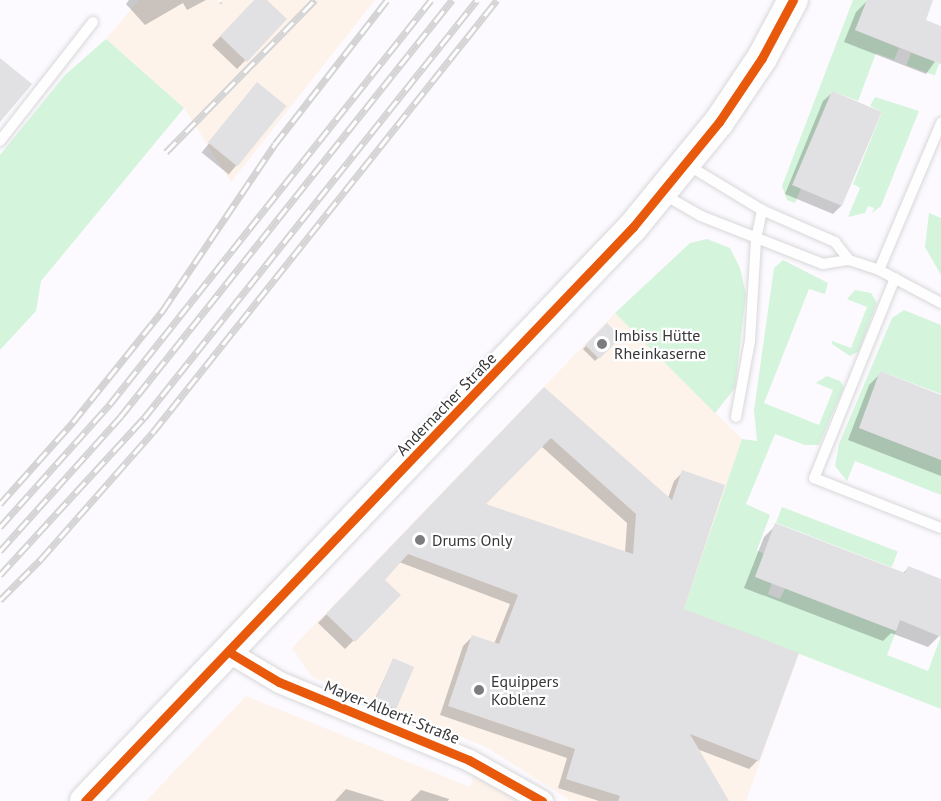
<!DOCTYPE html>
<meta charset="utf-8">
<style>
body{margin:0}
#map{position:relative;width:941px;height:801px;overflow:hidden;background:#fcfafe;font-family:"PT Sans",sans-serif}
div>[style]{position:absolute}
.commercial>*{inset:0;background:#fdf3eb}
.green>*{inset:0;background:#d4f4dc;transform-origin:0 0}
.shadow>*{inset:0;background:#0003;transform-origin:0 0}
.building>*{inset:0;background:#e1e0e2;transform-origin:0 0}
.roads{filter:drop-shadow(0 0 2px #d8d7d9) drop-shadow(0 0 2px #d8d7d9)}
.lane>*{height:10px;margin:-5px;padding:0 5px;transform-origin:5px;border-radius:5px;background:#fffeff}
.street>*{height:21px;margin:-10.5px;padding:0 10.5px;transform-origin:10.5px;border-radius:10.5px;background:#fffeff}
.secondary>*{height:30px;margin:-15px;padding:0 15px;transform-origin:15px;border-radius:15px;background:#fffeff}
.rail>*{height:7px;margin-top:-3.5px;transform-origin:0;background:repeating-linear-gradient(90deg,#fff 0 14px,#d4d4d5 0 28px);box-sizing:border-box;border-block:2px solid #d4d4d5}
.cycleway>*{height:9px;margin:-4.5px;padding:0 4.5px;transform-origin:4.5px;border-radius:4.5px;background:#e8590c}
.dots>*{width:16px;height:16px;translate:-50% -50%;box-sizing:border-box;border:3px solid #fff;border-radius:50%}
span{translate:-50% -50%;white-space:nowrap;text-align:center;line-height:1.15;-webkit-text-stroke:4.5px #fff;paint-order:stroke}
.poi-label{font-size:16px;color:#373638}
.left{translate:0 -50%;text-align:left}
.street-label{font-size:16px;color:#373638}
</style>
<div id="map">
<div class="commercial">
<div style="clip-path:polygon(139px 0,375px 0,231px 182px,184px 108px,106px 39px)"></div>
<div style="clip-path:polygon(615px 313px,742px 439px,685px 609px,799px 653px,746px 801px,571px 801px,486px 747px,312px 677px,292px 648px)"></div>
<div style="clip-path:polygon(246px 696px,470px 787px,476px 769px,518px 801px,146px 801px)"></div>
</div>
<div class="green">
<div style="clip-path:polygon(853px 0,867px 0,855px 30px,899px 48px,894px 60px,876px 53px,858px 101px,832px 91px,793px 184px,801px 188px,795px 203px,787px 200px,782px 186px)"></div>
<div style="clip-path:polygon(106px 39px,184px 108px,41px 281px,36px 311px,0 350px,0 155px,65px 75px)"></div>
<div style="left:911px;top:53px;width:30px;height:13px;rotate:20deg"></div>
<div style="clip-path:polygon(875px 97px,919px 111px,881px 206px,872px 213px,874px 208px,868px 206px,865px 213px,848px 217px,860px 188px,853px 184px,882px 112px,870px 106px)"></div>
<div style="clip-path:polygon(929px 213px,941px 218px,941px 275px,925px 247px)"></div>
<div style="clip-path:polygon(707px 239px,730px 248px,740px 268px,746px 294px,735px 388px,715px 413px,615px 313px,690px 243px)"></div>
<div style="clip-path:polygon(783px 260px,828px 283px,825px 294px,809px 289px,764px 403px,819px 425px,833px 390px,816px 383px,827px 376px,840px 381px,844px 387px,819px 445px,805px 445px,775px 434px,746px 504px,770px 515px,757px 550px,764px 554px,755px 576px,772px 583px,768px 594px,780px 599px,785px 588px,896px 631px,887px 655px,928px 671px,941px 636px,941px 709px,684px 609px,742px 439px,757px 441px,754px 410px,774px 268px)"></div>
<div style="clip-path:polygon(855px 290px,871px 293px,877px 303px,859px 351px,850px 356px,832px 344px,832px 341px,851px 348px,867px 307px,847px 299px)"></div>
<div style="clip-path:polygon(904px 310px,941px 325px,941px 394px,880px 371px,859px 428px,941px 460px,941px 495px,855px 461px,847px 481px,835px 466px,839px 444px,892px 318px)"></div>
<div style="left:782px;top:507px;width:124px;height:17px;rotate:21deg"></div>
</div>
<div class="shadow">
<div style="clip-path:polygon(129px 0,206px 0,187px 10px,183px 3px,145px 25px,126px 4px)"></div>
<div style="clip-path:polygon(256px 0,265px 0,285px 19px,237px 69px,212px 45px)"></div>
<div style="clip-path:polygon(932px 0,924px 21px,941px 28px,941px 53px,926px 74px,844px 42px,856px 12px,867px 1px)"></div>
<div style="left:257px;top:84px;width:35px;height:88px;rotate:39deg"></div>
<div style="clip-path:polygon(832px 93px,842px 205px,833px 214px,785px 194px,823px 101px)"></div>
<div style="left:607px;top:325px;width:17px;height:34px;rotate:45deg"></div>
<div style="clip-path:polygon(881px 373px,941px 396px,941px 476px,848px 440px,869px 385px)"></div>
<div style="clip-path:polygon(evenodd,544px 390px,668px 498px,674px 481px,683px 472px,682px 609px,758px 760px,749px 769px,697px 749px,720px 801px,599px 801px,558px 788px,567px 758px,440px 715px,463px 646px,472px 637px,494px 644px,510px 604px,399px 562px,383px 580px,399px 595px,345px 649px,318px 623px,544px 390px,541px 446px,627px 523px,625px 553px,484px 505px,541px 446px)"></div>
<div style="clip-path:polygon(776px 525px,902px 574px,909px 567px,941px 580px,939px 636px,928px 647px,891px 633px,883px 641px,744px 588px,764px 537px)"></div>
<div style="clip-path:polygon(393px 660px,394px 708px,392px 711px,373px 703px)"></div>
<div style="clip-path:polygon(346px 789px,385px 801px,335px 801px)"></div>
<div style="clip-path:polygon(421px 790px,449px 799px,448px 801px,410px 801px)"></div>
</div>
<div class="building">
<div style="clip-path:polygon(254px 0,267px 0,287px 19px,247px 62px,220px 36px)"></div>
<div style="clip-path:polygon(867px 0,933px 0,926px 20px,941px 26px,941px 64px,855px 30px)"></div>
<div style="clip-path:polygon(0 58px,32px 84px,0 122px)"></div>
<div style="left:257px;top:82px;width:38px;height:78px;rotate:39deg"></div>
<div style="left:832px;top:91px;width:54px;height:102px;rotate:23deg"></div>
<div style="left:607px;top:323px;width:20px;height:31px;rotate:45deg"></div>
<div style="clip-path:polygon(880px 371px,941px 395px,941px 460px,859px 428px)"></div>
<div style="clip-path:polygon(evenodd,544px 387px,672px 500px,682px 470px,725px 485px,684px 609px,799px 653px,759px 761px,690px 734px,729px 801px,618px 801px,620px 796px,566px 779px,575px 749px,448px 706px,472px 635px,499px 644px,518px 595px,408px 554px,385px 580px,401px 595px,355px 642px,326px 614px,544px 387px,551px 438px,636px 514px,633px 554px,486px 504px,551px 438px)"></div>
<div style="clip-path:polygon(775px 523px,905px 573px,908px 566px,941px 579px,941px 637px,900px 620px,896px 631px,755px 577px)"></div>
<div style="left:393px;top:658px;width:23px;height:46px;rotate:23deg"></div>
</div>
<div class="roads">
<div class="lane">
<div style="left:0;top:141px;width:151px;rotate:-52deg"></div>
<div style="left:686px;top:164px;width:89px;rotate:31.2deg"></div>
<div style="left:762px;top:210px;width:80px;rotate:23.7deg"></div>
<div style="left:835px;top:242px;width:23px;rotate:52deg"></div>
<div style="left:661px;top:193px;width:46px;rotate:29.9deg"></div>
<div style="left:701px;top:216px;width:131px;rotate:21.5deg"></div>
<div style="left:823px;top:264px;width:26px;rotate:-9deg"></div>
<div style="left:849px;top:260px;width:32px;rotate:18deg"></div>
<div style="left:879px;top:270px;width:70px;rotate:28deg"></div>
<div style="left:879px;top:270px;width:160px;rotate:-67.1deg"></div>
<div style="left:895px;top:278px;width:216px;rotate:112deg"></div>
<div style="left:814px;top:478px;width:136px;rotate:21.5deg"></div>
<div style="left:736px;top:417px;width:77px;rotate:-79.6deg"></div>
<div style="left:750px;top:341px;width:102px;rotate:-86.6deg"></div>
<div style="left:756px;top:239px;width:30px;rotate:-78deg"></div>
</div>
<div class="street">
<div style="left:229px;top:652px;width:58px;rotate:31deg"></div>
<div style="left:279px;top:682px;width:205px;rotate:22.3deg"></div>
<div style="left:469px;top:760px;width:84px;rotate:29.3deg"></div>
</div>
<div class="secondary">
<div style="left:85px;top:801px;width:794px;rotate:-46.33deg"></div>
<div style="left:633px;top:227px;width:136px;rotate:-50.7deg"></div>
<div style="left:719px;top:122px;width:77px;rotate:-56.1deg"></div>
<div style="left:762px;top:58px;width:66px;rotate:-61.9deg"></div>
</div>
</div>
<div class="rail">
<div style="left:219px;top:1px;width:2px;rotate:-27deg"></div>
<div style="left:166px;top:152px;width:213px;rotate:-45.6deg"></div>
<div style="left:0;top:504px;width:110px;rotate:-48.3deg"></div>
<div style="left:73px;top:422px;width:144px;rotate:-51.2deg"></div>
<div style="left:163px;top:310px;width:200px;rotate:-56deg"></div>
<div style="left:275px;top:144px;width:182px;rotate:-52.1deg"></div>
<div style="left:0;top:527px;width:165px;rotate:-48.2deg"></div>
<div style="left:110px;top:404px;width:516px;rotate:-51.53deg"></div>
<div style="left:0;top:551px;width:181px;rotate:-48.1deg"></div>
<div style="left:121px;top:416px;width:532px;rotate:-51.49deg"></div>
<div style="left:0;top:575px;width:213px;rotate:-47.5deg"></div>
<div style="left:144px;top:418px;width:534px;rotate:-51.46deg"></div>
<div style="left:0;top:600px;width:58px;rotate:-45deg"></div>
<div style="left:41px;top:559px;width:169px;rotate:-48.6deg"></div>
<div style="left:153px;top:432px;width:552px;rotate:-51.47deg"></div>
</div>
<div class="cycleway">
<div style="left:229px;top:652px;width:58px;rotate:31deg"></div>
<div style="left:279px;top:682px;width:205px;rotate:22.3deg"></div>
<div style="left:469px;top:760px;width:84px;rotate:29.3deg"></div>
<div style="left:85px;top:801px;width:794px;rotate:-46.33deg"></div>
<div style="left:633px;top:227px;width:136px;rotate:-50.7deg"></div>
<div style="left:719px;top:122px;width:77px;rotate:-56.1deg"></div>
<div style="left:762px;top:58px;width:66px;rotate:-61.9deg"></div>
</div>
<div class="dots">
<div style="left:602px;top:344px;background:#7c7b7d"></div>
<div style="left:420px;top:540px;background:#7c7b7d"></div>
<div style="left:479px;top:690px;background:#7c7b7d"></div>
</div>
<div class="poi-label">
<span class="left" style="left:614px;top:344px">Imbiss Hütte<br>Rheinkaserne</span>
<span class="left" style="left:432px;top:540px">Drums Only</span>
<span class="left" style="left:491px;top:690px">Equippers<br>Koblenz</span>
</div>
<div class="street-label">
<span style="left:446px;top:404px;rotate:-46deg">Andernacher Straße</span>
<span style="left:392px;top:712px;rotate:22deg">Mayer-Alberti-Straße</span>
</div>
</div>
